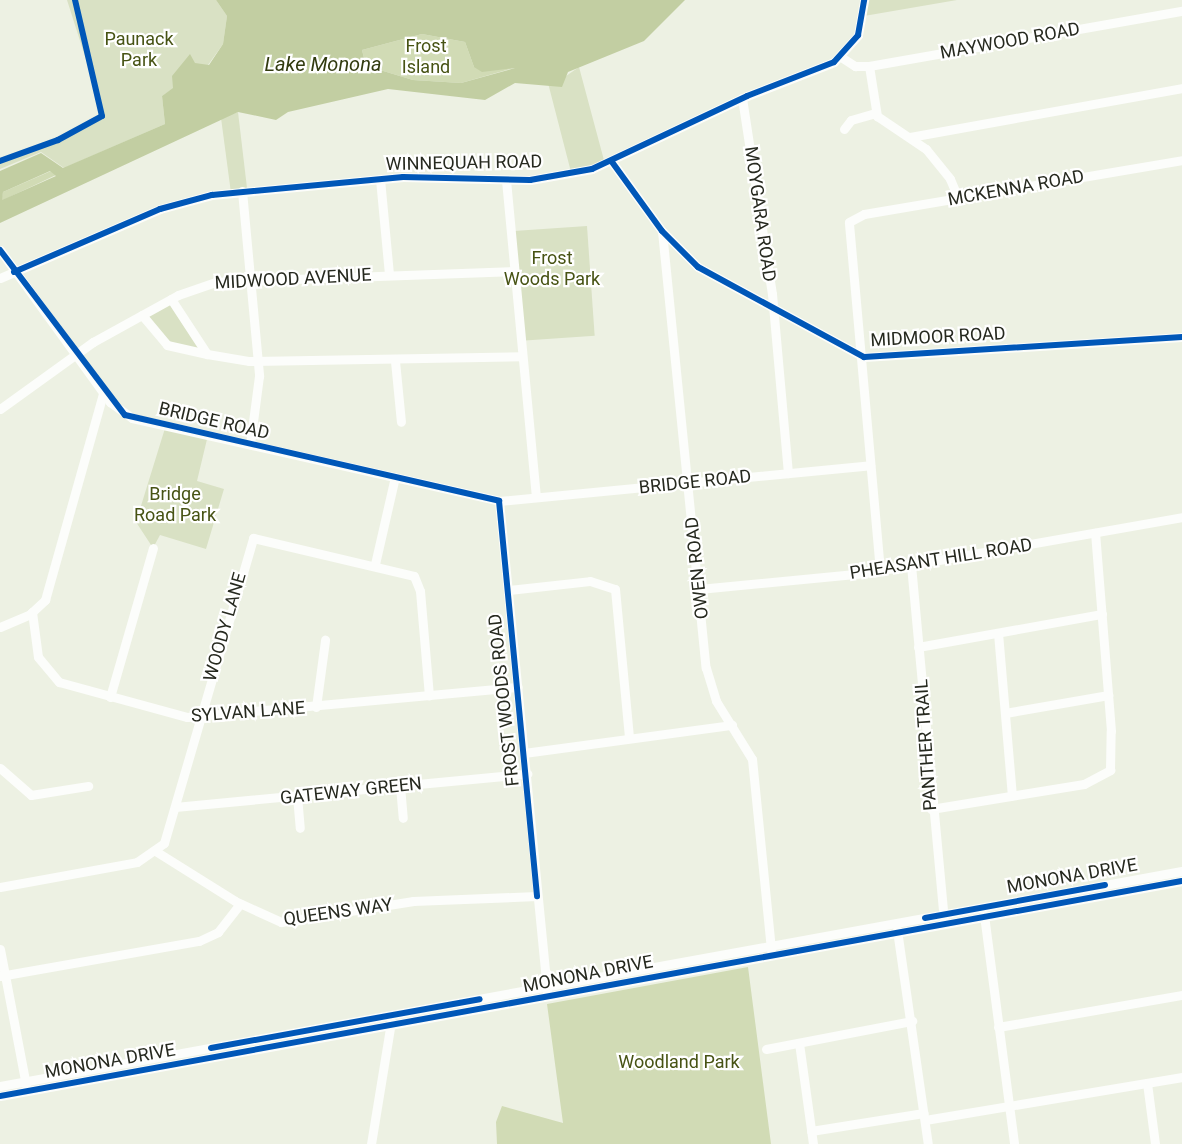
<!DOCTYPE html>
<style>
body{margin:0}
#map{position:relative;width:1182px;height:1144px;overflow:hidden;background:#edf1e3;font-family:Roboto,sans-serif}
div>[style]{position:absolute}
.green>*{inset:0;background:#d9e1c4;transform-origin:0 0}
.forest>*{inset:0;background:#d1dbb5}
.water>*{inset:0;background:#c2cea2}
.minor>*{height:9px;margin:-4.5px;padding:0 4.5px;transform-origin:4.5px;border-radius:4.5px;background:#fcfdfb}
.cycleway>*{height:6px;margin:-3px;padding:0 3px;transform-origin:3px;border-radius:3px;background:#0057b8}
span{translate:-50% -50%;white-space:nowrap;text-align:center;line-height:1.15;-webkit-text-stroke:4.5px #fff;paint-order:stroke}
.park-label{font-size:18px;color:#475314}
.street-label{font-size:18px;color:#26291f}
.water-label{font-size:20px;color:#323b10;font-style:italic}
</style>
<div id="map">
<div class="green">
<div style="clip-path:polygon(67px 0,216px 0,227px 16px,223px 44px,208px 65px,162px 96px,165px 124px,64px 168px,41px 152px,0 169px,0 163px,59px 141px,104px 116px)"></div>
<div style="clip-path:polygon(864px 0,957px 0,864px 16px)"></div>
<div style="clip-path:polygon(579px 67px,605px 164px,571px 172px,548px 83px,556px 83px)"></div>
<div style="clip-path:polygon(238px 112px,247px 188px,231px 193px,221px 118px)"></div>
<div style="left:587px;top:226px;width:110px;height:77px;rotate:86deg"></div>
<div style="clip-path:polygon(171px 299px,207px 354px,167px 345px,142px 315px)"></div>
<div style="clip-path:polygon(166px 425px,208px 435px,197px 481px,224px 489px,206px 549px,160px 535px,153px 548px,136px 522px)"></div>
</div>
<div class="forest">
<div style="clip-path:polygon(422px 34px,465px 42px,474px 67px,517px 67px,461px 83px,413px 80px,380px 70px,368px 74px,362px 50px)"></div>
<div style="clip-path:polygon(51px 171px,56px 175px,1px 201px,3px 192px)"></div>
<div style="clip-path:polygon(748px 967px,771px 1144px,497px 1144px,496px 1122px,502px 1106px,563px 1123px,547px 1004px)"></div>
</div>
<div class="water">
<div style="clip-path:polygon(evenodd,216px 0,685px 0,644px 41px,568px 72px,562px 87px,515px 83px,485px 100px,388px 89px,288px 112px,276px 120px,238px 112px,0 223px,0 171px,41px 153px,63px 168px,165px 124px,162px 96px,173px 88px,172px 76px,190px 54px,195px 63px,209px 65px,223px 44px,227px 16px,216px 0,422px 34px,465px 42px,474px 67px,482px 72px,515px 68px,461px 83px,413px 80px,380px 70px,368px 74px,362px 50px,422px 34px,216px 0,50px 171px,56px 176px,2px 200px,3px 192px,50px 171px)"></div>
</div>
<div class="minor">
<div style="left:841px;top:57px;width:17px;rotate:33deg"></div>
<div style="left:855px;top:66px;width:14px"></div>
<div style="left:869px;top:66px;width:318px;rotate:-10deg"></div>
<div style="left:869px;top:66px;width:51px;rotate:80.9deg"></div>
<div style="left:877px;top:116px;width:59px;rotate:34deg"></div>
<div style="left:926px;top:149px;width:38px;rotate:51deg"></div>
<div style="left:950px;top:179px;width:21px;rotate:67deg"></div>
<div style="left:742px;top:98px;width:198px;rotate:81.3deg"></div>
<div style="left:772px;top:294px;width:180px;rotate:84.9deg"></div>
<div style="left:844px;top:129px;width:11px;rotate:-52deg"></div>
<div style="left:851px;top:120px;width:25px;rotate:-16deg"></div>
<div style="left:910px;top:137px;width:276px;rotate:-10.2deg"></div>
<div style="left:612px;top:162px;width:85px;rotate:54.1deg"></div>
<div style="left:662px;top:231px;width:51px;rotate:45deg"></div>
<div style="left:698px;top:267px;width:189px;rotate:28.5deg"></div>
<div style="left:864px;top:357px;width:319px;rotate:-3.6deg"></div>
<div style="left:380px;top:179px;width:95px;rotate:84.6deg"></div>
<div style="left:506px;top:180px;width:318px;rotate:84.6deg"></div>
<div style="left:242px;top:191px;width:186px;rotate:84.7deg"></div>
<div style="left:259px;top:376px;width:69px;rotate:97.5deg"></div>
<div style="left:662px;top:231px;width:439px;rotate:84.3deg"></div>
<div style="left:706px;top:668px;width:34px;rotate:73deg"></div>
<div style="left:716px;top:701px;width:68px;rotate:58.2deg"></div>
<div style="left:752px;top:759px;width:193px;rotate:84.3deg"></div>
<div style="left:0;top:250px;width:188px;rotate:54.1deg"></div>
<div style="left:110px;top:402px;width:27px;rotate:36deg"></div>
<div style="left:132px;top:418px;width:376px;rotate:12.7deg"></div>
<div style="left:499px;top:501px;width:373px;rotate:-5.5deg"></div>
<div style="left:0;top:278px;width:174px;rotate:-23.3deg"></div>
<div style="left:160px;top:209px;width:54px;rotate:-15.1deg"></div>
<div style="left:212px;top:195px;width:192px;rotate:-5.4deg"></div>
<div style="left:403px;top:177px;width:127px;rotate:1.4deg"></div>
<div style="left:530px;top:180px;width:63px;rotate:-10.1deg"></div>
<div style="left:592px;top:169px;width:171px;rotate:-25.2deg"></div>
<div style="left:747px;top:96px;width:93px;rotate:-21.3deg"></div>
<div style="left:834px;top:62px;width:36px;rotate:-48deg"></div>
<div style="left:858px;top:35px;width:36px;rotate:-80deg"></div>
<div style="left:171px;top:299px;width:66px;rotate:56.8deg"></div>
<div style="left:207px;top:354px;width:43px;rotate:9.5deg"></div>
<div style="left:249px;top:361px;width:273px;rotate:-1deg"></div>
<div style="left:142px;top:315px;width:39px;rotate:50deg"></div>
<div style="left:167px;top:345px;width:41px;rotate:12.7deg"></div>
<div style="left:395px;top:361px;width:61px;rotate:84.4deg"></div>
<div style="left:0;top:409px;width:115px;rotate:-35.8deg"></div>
<div style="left:93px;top:342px;width:97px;rotate:-28.9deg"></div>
<div style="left:178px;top:295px;width:39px;rotate:-19deg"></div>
<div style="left:215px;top:282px;width:299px;rotate:-2.1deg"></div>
<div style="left:499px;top:501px;width:495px;rotate:84.4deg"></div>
<div style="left:375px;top:564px;width:89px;rotate:-77.1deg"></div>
<div style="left:911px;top:565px;width:356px;rotate:84.7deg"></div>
<div style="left:880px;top:571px;width:350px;rotate:-95.1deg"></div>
<div style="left:849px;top:222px;width:17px;rotate:-28deg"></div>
<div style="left:864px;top:214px;width:323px;rotate:-9.6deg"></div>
<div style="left:699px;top:589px;width:167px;rotate:-5.5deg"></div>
<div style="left:865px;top:573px;width:322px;rotate:-10deg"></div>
<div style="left:509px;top:590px;width:81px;rotate:-6.3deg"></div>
<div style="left:590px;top:581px;width:26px;rotate:18deg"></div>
<div style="left:615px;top:589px;width:150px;rotate:84.6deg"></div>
<div style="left:32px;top:612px;width:45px;rotate:82.4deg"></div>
<div style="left:38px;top:657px;width:33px;rotate:50deg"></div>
<div style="left:59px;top:682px;width:133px;rotate:15.3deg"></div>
<div style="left:187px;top:717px;width:332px;rotate:-5.2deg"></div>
<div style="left:0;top:627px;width:33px;rotate:-23deg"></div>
<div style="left:30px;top:614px;width:21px;rotate:-43deg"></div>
<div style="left:45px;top:600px;width:215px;rotate:-74.3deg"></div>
<div style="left:998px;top:633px;width:163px;rotate:85.1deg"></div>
<div style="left:918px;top:647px;width:187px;rotate:-10.2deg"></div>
<div style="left:110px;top:697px;width:155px;rotate:-73.9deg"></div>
<div style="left:316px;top:707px;width:68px;rotate:-82.3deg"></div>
<div style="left:1005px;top:713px;width:105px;rotate:-9.9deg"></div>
<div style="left:524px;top:753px;width:210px;rotate:-7.7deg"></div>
<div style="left:0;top:768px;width:41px;rotate:41.1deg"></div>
<div style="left:31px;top:795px;width:58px;rotate:-9deg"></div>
<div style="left:400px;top:786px;width:32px;rotate:85deg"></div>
<div style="left:297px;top:796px;width:32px;rotate:85deg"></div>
<div style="left:175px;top:807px;width:354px;rotate:-5.4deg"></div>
<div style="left:931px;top:809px;width:155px;rotate:-9.3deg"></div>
<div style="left:1084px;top:784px;width:30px;rotate:-28deg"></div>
<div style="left:1110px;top:770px;width:39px;rotate:-89deg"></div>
<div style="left:1111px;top:731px;width:199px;rotate:-94.6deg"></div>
<div style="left:157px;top:852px;width:92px;rotate:32.1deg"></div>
<div style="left:235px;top:901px;width:51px;rotate:24.5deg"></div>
<div style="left:281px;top:922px;width:134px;rotate:-9deg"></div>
<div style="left:413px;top:901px;width:124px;rotate:-2.3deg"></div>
<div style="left:0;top:887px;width:139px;rotate:-10.3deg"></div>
<div style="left:137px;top:862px;width:33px;rotate:-35deg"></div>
<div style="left:164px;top:843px;width:318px;rotate:-73.7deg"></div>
<div style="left:253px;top:538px;width:165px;rotate:13.3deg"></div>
<div style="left:414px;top:576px;width:16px;rotate:68deg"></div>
<div style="left:420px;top:591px;width:105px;rotate:85.1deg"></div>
<div style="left:984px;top:915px;width:231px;rotate:82.5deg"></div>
<div style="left:897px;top:930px;width:216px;rotate:81.8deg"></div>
<div style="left:0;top:949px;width:138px;rotate:79.2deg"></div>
<div style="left:0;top:976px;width:202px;rotate:-10deg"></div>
<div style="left:199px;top:941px;width:21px;rotate:-25deg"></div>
<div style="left:218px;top:932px;width:36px;rotate:-52deg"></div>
<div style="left:998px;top:1027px;width:187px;rotate:-9.9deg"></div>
<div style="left:799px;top:1043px;width:102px;rotate:82.1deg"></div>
<div style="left:766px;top:1049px;width:149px;rotate:-10.9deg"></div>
<div style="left:1147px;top:1083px;width:62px;rotate:82.5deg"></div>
<div style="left:0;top:1086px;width:1201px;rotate:-10.31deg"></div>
<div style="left:0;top:1096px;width:1201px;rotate:-10.31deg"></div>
<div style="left:925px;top:1120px;width:261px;rotate:-9.5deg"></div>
<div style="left:811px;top:1131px;width:114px;rotate:-9.1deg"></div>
<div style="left:371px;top:1144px;width:124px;rotate:-80.7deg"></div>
</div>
<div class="cycleway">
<div style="left:0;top:161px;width:62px;rotate:-19.9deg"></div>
<div style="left:58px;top:140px;width:50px;rotate:-28.6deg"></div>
<div style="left:102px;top:116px;width:119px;rotate:-103.1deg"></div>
<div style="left:612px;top:162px;width:85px;rotate:54.1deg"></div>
<div style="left:662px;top:231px;width:51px;rotate:45deg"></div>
<div style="left:698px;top:267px;width:189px;rotate:28.5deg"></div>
<div style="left:864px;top:357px;width:319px;rotate:-3.6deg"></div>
<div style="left:0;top:250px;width:207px;rotate:52.9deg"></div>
<div style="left:125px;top:415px;width:384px;rotate:12.9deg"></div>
<div style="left:499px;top:501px;width:397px;rotate:84.5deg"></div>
<div style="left:14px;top:272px;width:159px;rotate:-23.3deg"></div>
<div style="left:160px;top:209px;width:54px;rotate:-15.1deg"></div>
<div style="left:212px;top:195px;width:192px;rotate:-5.4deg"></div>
<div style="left:403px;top:177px;width:127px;rotate:1.4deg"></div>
<div style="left:530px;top:180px;width:63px;rotate:-10.1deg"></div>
<div style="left:592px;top:169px;width:171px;rotate:-25.2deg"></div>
<div style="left:747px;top:96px;width:93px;rotate:-21.3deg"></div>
<div style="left:834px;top:62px;width:36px;rotate:-48deg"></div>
<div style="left:858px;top:35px;width:36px;rotate:-80deg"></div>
<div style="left:925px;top:918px;width:183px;rotate:-10.4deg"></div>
<div style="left:211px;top:1048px;width:273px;rotate:-10.3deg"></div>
<div style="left:0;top:1096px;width:1201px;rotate:-10.31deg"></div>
</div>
<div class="park-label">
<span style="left:139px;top:50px">Paunack<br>Park</span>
<span style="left:426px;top:57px">Frost<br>Island</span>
<span style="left:552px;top:269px">Frost<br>Woods Park</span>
<span style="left:175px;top:505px">Bridge<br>Road Park</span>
<span style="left:679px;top:1062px">Woodland Park</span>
</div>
<div class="street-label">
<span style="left:1010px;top:41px;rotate:-10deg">MAYWOOD ROAD</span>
<span style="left:464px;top:163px;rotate:-1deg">WINNEQUAH ROAD</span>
<span style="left:1016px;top:188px;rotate:-10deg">MCKENNA ROAD</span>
<span style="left:760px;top:214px;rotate:82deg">MOYGARA ROAD</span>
<span style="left:293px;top:279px;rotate:-3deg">MIDWOOD AVENUE</span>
<span style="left:938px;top:337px;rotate:-3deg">MIDMOOR ROAD</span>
<span style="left:214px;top:421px;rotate:13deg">BRIDGE ROAD</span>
<span style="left:695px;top:482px;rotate:-6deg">BRIDGE ROAD</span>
<span style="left:941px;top:559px;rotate:-9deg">PHEASANT HILL ROAD</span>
<span style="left:697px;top:568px;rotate:-96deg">OWEN ROAD</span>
<span style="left:225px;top:627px;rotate:-74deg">WOODY LANE</span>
<span style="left:504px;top:700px;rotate:-96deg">FROST WOODS ROAD</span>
<span style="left:248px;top:712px;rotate:-4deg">SYLVAN LANE</span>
<span style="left:926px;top:745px;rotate:-94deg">PANTHER TRAIL</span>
<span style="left:351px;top:791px;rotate:-6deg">GATEWAY GREEN</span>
<span style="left:1072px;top:876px;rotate:-10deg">MONONA DRIVE</span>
<span style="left:338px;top:912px;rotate:-8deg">QUEENS WAY</span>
<span style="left:588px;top:974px;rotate:-11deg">MONONA DRIVE</span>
<span style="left:110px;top:1061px;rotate:-10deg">MONONA DRIVE</span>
</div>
<div class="water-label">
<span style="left:323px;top:64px">Lake Monona</span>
</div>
</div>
